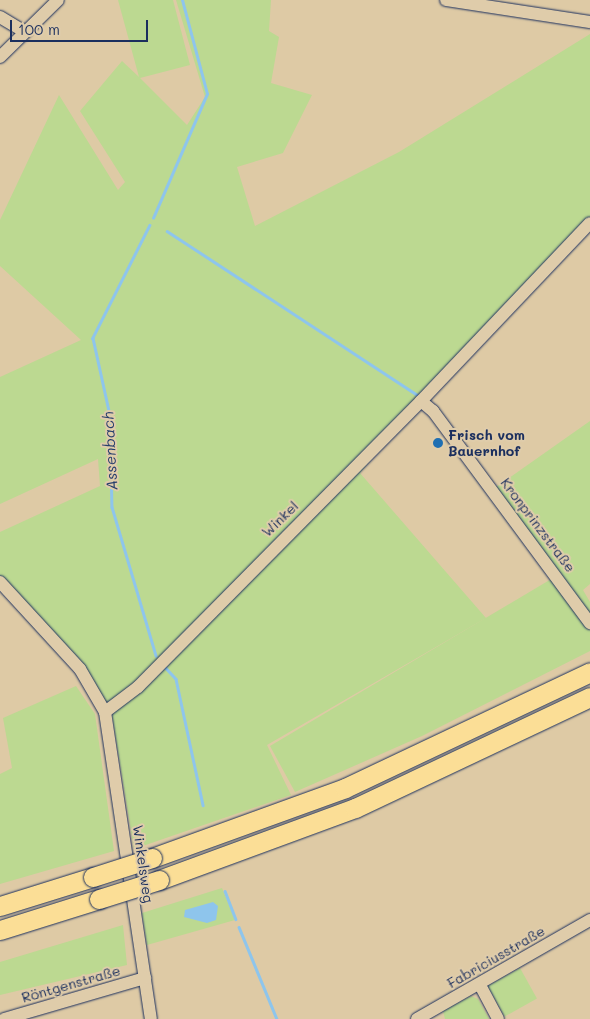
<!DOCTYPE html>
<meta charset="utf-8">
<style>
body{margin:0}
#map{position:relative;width:590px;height:1019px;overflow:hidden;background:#decaa5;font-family:Mali,sans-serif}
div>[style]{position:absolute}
.green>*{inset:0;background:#bcd991;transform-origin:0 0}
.water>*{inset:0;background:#8ec5ec}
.stream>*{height:2.5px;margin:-1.25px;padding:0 1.25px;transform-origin:1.25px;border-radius:1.25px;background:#8ec5ec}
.roads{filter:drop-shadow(0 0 1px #1b2f5e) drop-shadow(0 0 1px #1b2f5e)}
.minor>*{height:12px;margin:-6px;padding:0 6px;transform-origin:6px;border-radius:6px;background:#dfccaa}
.highway>*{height:19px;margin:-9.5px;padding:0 9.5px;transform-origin:9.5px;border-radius:9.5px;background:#fbde96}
.bridges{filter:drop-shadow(0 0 1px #1b2f5e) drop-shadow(0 0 1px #1b2f5e)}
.highway-bridge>*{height:19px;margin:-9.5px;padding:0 9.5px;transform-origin:9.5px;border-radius:9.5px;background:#fbde96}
.dots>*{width:14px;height:14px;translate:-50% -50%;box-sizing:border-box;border:2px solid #dfccaa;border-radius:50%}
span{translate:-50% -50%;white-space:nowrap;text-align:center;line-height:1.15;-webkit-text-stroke:4px #dfccaa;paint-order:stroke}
.poi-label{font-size:14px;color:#1b2f5e;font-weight:700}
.left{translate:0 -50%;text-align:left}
.street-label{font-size:14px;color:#1b2f5e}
.water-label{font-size:15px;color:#263e6c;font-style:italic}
.scale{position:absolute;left:10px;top:20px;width:138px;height:22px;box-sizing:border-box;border:2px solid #1b2f5e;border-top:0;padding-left:6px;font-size:15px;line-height:18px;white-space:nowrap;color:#1b2f5e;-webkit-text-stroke:4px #dfccaa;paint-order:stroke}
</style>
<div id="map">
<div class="green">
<div style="clip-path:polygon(118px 0,173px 0,190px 65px,140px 78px,187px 125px,205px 97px,176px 0,271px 0,269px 31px,279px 37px,271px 83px,312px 95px,283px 153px,237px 167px,255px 226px,399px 152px,590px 34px,590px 230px,427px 392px,360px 473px,486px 618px,267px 745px,291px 795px,134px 849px,111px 709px,85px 669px,0 576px,0 532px,100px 486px,98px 459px,0 504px,0 377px,81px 340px,0 266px,0 220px,59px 95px,118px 190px,125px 182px,80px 111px,122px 61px,139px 77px)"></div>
<div style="clip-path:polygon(590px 421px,590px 584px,583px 590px,590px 602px,590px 651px,422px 736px,295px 792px,270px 746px,553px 578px,492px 490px)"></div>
<div style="clip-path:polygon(76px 686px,95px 714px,114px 851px,0 884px,0 774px,12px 768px,3px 718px)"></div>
<div style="clip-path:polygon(222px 888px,235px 920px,147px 945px,142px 913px)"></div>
<div style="clip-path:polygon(123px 925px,127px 965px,0 995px,0 962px)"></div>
<div style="left:520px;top:968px;width:35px;height:37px;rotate:61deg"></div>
<div style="clip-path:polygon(471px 996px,478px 999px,489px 1019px,445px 1019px,443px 1011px)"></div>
</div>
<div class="water">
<div style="clip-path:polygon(213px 902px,218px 906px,216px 920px,207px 923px,184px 917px,185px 910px)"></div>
</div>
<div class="stream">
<div style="left:153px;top:218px;width:135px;rotate:-66.5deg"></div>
<div style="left:207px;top:94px;width:97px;rotate:-104.9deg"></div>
<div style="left:150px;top:225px;width:127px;rotate:116.8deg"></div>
<div style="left:93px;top:338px;width:79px;rotate:77.6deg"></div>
<div style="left:110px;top:415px;width:92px;rotate:88.8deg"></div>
<div style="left:112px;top:507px;width:155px;rotate:73.5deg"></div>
<div style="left:167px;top:231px;width:298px;rotate:33.2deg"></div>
<div style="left:165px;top:667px;width:16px;rotate:47deg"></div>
<div style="left:176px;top:679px;width:129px;rotate:77.9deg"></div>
<div style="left:225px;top:891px;width:30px;rotate:69deg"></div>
<div style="left:239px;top:927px;width:100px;rotate:67.6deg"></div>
</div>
<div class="roads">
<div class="minor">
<div style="left:446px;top:0;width:146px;rotate:8.7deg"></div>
<div style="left:0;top:17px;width:29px;rotate:31deg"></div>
<div style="left:0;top:57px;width:81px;rotate:-44.5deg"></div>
<div style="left:421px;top:401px;width:16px;rotate:40deg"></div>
<div style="left:433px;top:411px;width:264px;rotate:53.5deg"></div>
<div style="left:0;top:582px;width:118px;rotate:47.4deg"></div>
<div style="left:80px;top:669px;width:50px;rotate:59.8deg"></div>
<div style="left:105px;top:712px;width:310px;rotate:81.5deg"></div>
<div style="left:105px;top:712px;width:41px;rotate:-37.1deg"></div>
<div style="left:138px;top:687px;width:402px;rotate:-45.3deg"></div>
<div style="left:421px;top:401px;width:245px;rotate:-46.5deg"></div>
<div style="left:480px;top:985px;width:38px;rotate:62deg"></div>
<div style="left:4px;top:1019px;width:147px;rotate:-16.2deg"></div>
<div style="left:417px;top:1019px;width:199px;rotate:-29.8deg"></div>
</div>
<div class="highway">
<div style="left:152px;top:858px;width:205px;rotate:-19.9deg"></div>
<div style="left:345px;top:788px;width:271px;rotate:-25.3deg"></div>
<div style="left:159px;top:880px;width:209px;rotate:-20.2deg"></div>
<div style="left:355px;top:808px;width:260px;rotate:-25.3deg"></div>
<div style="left:0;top:906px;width:97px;rotate:-17.3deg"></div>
<div style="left:0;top:930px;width:104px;rotate:-17.4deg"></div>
</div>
</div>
<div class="bridges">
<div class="highway-bridge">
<div style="left:93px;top:877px;width:62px;rotate:-17.9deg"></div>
<div style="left:99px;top:899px;width:63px;rotate:-17.6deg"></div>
</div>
</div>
<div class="dots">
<div style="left:438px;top:443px;background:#1f6fb2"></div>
</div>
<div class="poi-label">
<span class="left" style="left:448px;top:443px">Frisch vom<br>Bauernhof</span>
</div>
<div class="street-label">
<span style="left:280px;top:519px;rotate:-44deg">Winkel</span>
<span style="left:538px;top:525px;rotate:53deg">Kronprinzstraße</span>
<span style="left:143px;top:864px;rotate:82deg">Winkelsweg</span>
<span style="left:496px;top:957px;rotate:-30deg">Fabriciusstraße</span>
<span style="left:71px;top:984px;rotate:-16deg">Röntgenstraße</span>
</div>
<div class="water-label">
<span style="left:110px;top:451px;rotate:-93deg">Assenbach</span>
</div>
<div class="scale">100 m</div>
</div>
